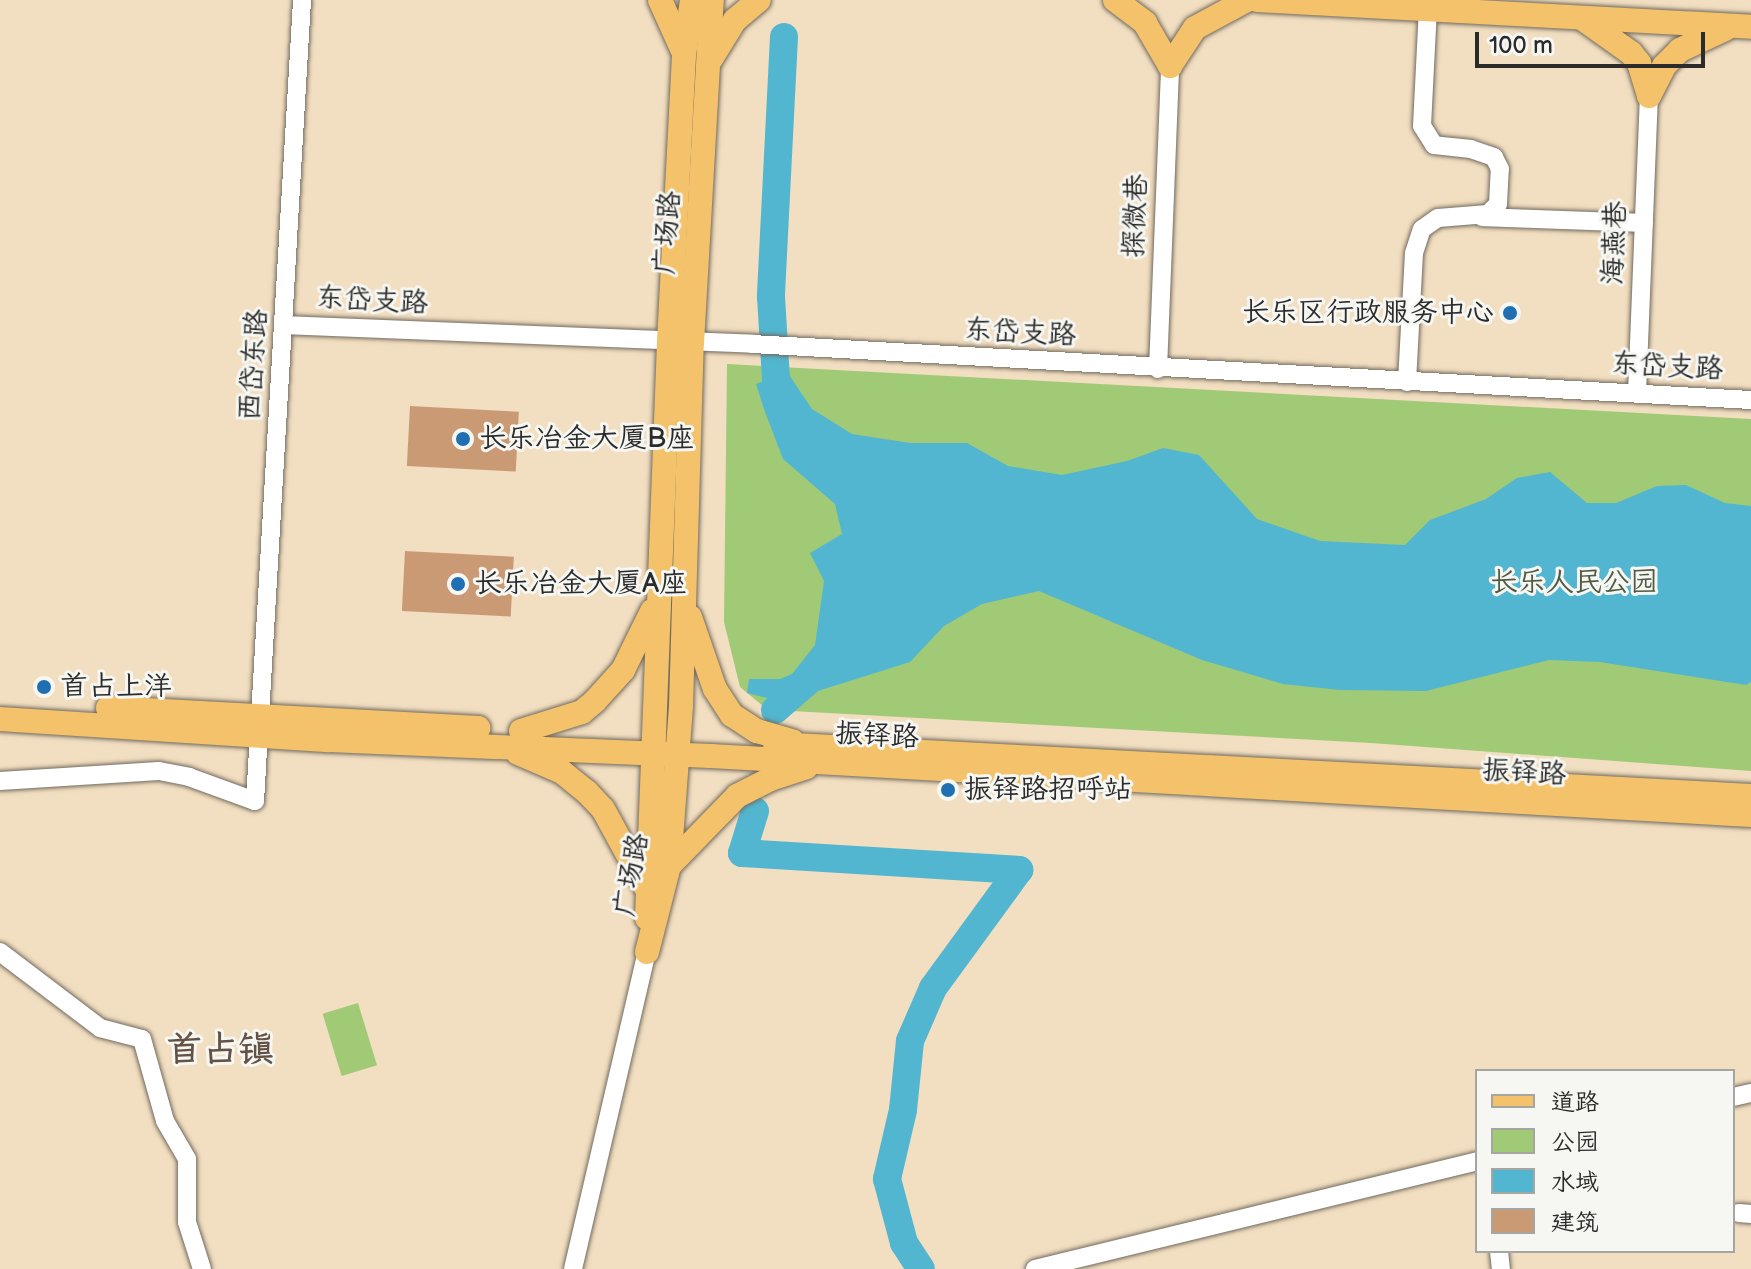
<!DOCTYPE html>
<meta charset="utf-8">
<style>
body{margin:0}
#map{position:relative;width:1751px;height:1269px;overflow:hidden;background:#f2dec0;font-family:"Balsamiq Sans","LXGW WenKai TC",sans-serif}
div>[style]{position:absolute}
.green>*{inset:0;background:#a1ca76;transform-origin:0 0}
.water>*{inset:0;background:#52b6d1}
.river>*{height:28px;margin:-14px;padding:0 14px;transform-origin:14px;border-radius:14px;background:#52b6d1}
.building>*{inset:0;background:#ca9a75;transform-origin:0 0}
.roads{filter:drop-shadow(0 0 2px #716a5f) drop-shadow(0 0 2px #716a5f)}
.minor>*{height:18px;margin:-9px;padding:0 9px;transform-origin:9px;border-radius:9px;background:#fff}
.major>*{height:24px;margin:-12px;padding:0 12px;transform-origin:12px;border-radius:12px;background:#f3c26a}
.dots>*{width:22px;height:22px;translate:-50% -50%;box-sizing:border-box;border:4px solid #f6f6f2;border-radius:50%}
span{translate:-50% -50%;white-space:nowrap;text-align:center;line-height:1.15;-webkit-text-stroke:6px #f6f6f2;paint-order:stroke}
.street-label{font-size:28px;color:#2b2b2b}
.poi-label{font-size:28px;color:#2b2b2b}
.right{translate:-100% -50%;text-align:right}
.left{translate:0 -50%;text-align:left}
.park-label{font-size:28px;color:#4e5b42}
.district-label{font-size:36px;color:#635245;font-weight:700}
.legend{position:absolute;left:1475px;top:1069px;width:260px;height:184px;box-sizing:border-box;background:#f6f6f2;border:2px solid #a5a5a2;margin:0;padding:10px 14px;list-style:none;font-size:24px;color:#2b2b2b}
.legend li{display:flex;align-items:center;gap:16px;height:40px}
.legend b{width:40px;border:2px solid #a5a5a2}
.scale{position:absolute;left:1475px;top:32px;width:230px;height:36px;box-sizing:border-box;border:4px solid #2b2b2b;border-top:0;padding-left:10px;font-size:24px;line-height:28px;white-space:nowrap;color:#2b2b2b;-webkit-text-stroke:6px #f6f6f2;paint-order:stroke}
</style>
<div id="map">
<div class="green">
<div style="clip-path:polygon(727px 364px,1751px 419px,1751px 771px,1371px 743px,792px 711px,763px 706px,740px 687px,724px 622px)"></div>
<div style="left:358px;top:1003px;width:65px;height:37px;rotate:73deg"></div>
</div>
<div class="water">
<div style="clip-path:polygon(787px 372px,812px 409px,852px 434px,910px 443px,967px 443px,1008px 466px,1062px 475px,1127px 461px,1163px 448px,1199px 455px,1257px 519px,1320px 541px,1405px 545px,1430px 520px,1486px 499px,1517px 478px,1550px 472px,1587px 503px,1616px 503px,1657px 486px,1686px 485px,1725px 503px,1751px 506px,1751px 682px,1746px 685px,1600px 662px,1549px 660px,1426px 691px,1340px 690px,1283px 684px,1202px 660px,1039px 591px,982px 604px,944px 626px,910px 662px,783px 702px,747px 693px,749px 679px,780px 679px,792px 674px,815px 645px,824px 581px,810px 553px,842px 534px,835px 504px,783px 459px,765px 412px,756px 384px)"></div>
</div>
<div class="river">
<div style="left:784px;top:37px;width:260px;rotate:92.9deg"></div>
<div style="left:771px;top:297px;width:82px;rotate:86.5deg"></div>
<div style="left:776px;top:379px;width:37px;rotate:64deg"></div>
<div style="left:775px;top:710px;width:50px;rotate:-41deg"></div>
<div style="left:755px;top:811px;width:44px;rotate:107.2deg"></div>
<div style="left:742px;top:853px;width:278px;rotate:3.5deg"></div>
<div style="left:1019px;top:870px;width:146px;rotate:126.1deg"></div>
<div style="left:933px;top:988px;width:58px;rotate:113.5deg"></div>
<div style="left:910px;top:1041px;width:69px;rotate:95.8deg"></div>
<div style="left:903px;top:1110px;width:71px;rotate:103.1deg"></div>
<div style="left:887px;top:1179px;width:66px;rotate:75.1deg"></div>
<div style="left:904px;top:1243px;width:31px;rotate:57deg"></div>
</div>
<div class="building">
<div style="left:410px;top:406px;width:109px;height:60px;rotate:3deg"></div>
<div style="left:405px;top:551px;width:109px;height:60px;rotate:3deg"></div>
</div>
<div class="roads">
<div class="minor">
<div style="left:1482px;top:217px;width:162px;rotate:2.1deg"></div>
<div style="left:285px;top:325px;width:467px;rotate:2.3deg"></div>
<div style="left:752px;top:344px;width:1001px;rotate:3.21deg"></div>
<div style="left:1158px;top:369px;width:303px;rotate:-87.7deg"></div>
<div style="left:1407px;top:382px;width:129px;rotate:-86.9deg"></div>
<div style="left:1414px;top:253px;width:25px;rotate:-72deg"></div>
<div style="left:1422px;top:229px;width:19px;rotate:-35deg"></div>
<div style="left:1438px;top:218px;width:50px;rotate:-4.6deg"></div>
<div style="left:1488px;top:214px;width:14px;rotate:-45deg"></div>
<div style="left:1498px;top:204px;width:35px;rotate:-87deg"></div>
<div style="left:1500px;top:169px;width:13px;rotate:-117deg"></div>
<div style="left:1494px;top:157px;width:24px;rotate:-161deg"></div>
<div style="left:1471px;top:149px;width:37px;rotate:-174deg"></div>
<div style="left:1434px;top:145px;width:22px;rotate:-122deg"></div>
<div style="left:1422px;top:126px;width:117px;rotate:-87.1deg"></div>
<div style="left:1637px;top:393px;width:297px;rotate:-87.7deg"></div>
<div style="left:0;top:781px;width:159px;rotate:-3.6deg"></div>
<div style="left:159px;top:771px;width:31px;rotate:11deg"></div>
<div style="left:189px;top:777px;width:70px;rotate:20deg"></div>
<div style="left:255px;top:801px;width:802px;rotate:-86.64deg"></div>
<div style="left:0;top:952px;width:126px;rotate:37.2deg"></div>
<div style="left:100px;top:1028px;width:43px;rotate:14.7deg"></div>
<div style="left:142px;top:1039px;width:85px;rotate:74.3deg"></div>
<div style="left:165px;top:1121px;width:44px;rotate:59.9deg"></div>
<div style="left:187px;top:1159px;width:63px;rotate:90deg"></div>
<div style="left:187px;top:1222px;width:49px;rotate:72.3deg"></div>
<div style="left:1733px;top:1097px;width:18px;rotate:-13deg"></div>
<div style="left:1739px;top:1213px;width:12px;rotate:5deg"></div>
<div style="left:1499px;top:1251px;width:18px;rotate:84deg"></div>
<div style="left:573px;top:1269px;width:326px;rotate:-76.9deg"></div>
<div style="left:1035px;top:1269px;width:455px;rotate:-13.7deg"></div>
</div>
<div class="major">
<div style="left:660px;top:0;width:54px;rotate:65.8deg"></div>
<div style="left:1115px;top:0;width:38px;rotate:37deg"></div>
<div style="left:1145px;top:23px;width:50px;rotate:59.8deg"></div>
<div style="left:1257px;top:0;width:495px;rotate:3.1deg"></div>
<div style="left:1583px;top:19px;width:59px;rotate:35.3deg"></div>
<div style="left:1631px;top:53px;width:13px;rotate:51deg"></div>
<div style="left:1639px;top:63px;width:34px;rotate:73deg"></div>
<div style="left:711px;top:59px;width:46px;rotate:-58.4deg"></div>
<div style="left:735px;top:20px;width:31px;rotate:-40deg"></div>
<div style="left:1170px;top:66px;width:45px;rotate:-56.7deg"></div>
<div style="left:1195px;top:28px;width:59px;rotate:-28.3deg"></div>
<div style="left:1649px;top:96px;width:34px;rotate:-63deg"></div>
<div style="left:1664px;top:66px;width:23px;rotate:-45deg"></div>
<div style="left:1680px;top:50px;width:50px;rotate:-25deg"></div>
<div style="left:690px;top:617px;width:76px;rotate:70.9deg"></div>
<div style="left:715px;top:689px;width:31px;rotate:57deg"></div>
<div style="left:732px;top:715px;width:30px;rotate:33deg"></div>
<div style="left:757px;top:731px;width:37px;rotate:16deg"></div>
<div style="left:108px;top:708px;width:371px;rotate:3.1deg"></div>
<div style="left:0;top:719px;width:330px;rotate:3.7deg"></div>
<div style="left:329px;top:740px;width:382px;rotate:2.4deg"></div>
<div style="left:711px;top:756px;width:1042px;rotate:3.25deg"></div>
<div style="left:521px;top:731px;width:64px;rotate:-17.3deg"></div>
<div style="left:582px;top:712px;width:17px;rotate:-40deg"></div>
<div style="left:595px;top:701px;width:42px;rotate:-47.9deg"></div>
<div style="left:623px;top:670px;width:66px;rotate:-63.8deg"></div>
<div style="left:775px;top:744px;width:977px;rotate:3.05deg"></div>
<div style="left:518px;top:753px;width:48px;rotate:23.4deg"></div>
<div style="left:562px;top:772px;width:32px;rotate:39deg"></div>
<div style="left:587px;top:792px;width:23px;rotate:47deg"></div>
<div style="left:603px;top:809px;width:88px;rotate:61.4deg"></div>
<div style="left:669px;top:866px;width:98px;rotate:-45.8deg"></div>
<div style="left:737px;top:796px;width:37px;rotate:-27deg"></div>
<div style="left:770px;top:779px;width:38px;rotate:-18deg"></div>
<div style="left:647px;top:918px;width:576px;rotate:-87.81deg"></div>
<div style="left:669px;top:342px;width:287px;rotate:-87deg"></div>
<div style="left:684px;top:55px;width:56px;rotate:-81.7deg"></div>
<div style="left:647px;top:952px;width:89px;rotate:-75.7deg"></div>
<div style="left:669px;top:866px;width:160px;rotate:-85.7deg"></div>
<div style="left:681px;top:706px;width:363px;rotate:-88.3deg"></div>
<div style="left:692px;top:343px;width:344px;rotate:-86.7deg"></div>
</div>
</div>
<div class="dots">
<div style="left:1510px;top:313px;background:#1f6fb2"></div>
<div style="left:463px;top:439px;background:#1f6fb2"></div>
<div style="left:458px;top:584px;background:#1f6fb2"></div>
<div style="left:44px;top:687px;background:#1f6fb2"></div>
<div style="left:948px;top:790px;background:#1f6fb2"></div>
</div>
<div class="street-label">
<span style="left:1136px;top:216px;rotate:-88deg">探微巷</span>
<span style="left:668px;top:233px;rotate:-86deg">广场路</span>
<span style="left:1615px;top:243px;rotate:-88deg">海燕巷</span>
<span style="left:372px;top:301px;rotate:3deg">东岱支路</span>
<span style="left:1020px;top:333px;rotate:3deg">东岱支路</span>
<span style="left:254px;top:365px;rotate:-86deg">西岱东路</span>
<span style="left:1667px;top:367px;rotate:3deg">东岱支路</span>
<span style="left:877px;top:736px;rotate:3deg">振铎路</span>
<span style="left:1524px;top:773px;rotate:3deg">振铎路</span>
<span style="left:632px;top:875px;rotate:-80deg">广场路</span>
</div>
<div class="poi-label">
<span class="right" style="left:1494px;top:313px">长乐区行政服务中心</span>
<span class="left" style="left:479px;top:439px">长乐冶金大厦B座</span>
<span class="left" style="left:474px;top:584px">长乐冶金大厦A座</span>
<span class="left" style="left:60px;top:687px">首占上洋</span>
<span class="left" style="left:964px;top:790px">振铎路招呼站</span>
</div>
<div class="park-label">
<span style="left:1574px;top:583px">长乐人民公园</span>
</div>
<div class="district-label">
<span style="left:220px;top:1051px">首占镇</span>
</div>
<ul class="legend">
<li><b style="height:10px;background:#f3c26a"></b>道路</li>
<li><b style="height:22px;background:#a1ca76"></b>公园</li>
<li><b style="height:22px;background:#52b6d1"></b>水域</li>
<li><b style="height:22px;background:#ca9a75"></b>建筑</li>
</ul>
<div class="scale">100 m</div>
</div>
